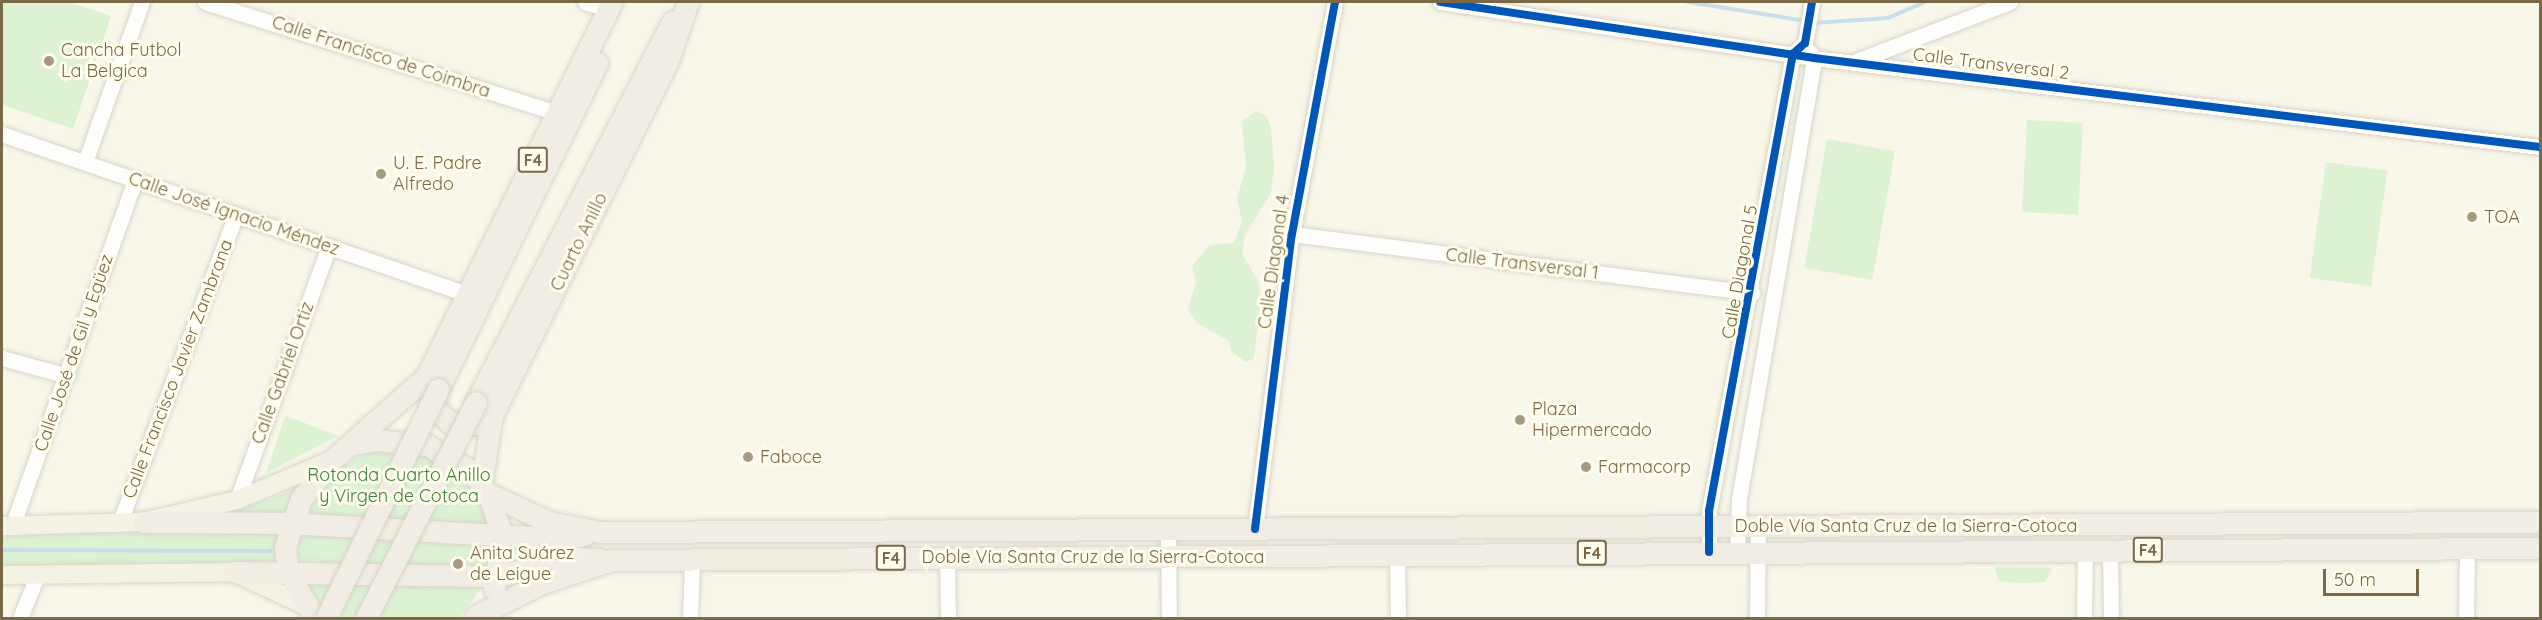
<!DOCTYPE html>
<meta charset="utf-8">
<style>
body{margin:0}
#map{position:relative;width:2542px;height:620px;overflow:hidden;background:#f8f7ea;font-family:Quicksand,sans-serif}
div>[style]{position:absolute}
.green>*{inset:0;background:#dcf2d3;transform-origin:0 0}
.stream>*{height:4px;margin:-2px;padding:0 2px;transform-origin:2px;border-radius:2px;background:#cadeea}
.roads{filter:drop-shadow(0 0 2px #d7d4c8) drop-shadow(0 0 2px #d7d4c8)}
.minor>*{height:15px;margin:-7.5px;padding:0 7.5px;transform-origin:7.5px;border-radius:7.5px;background:#fefefc}
.major>*{height:18px;margin:-9px;padding:0 9px;transform-origin:9px;border-radius:9px;background:#f3f2e5}
.highway>*{height:21px;margin:-10.5px;padding:0 10.5px;transform-origin:10.5px;border-radius:10.5px;background:#f2ede4}
.bridges{filter:drop-shadow(0 0 2px #d8d2c5) drop-shadow(0 0 2px #d8d2c5)}
.highway-bridge>*{height:21px;margin:-10.5px;padding:0 10.5px;transform-origin:10.5px;border-radius:10.5px;background:#f2ede4}
.cycleway>*{height:8px;margin:-4px;padding:0 4px;transform-origin:4px;border-radius:4px;background:#0057b8}
.dots>*{width:16px;height:16px;translate:-50% -50%;box-sizing:border-box;border:3px solid #fffdec;border-radius:50%}
span{translate:-50% -50%;white-space:nowrap;text-align:center;line-height:1.15;-webkit-text-stroke:6px #fffdec;paint-order:stroke}
.shield-label span{padding:2px 4px;background:#fffdec;border:2px solid;border-radius:4px;-webkit-text-stroke-width:0}
.shield-label{font-size:16px;color:#7a6847;font-weight:700}
.poi-label{font-size:18px;color:#7a6847}
.left{translate:0 -50%;text-align:left}
.street-label{font-size:18px;color:#7a6847}
.park-label{font-size:18px;color:#3d813d}
.frame{position:absolute;inset:0;border:3px solid #7a6847;pointer-events:none}
.scale{position:absolute;left:2323px;top:569px;width:96px;height:27px;box-sizing:border-box;border:3px solid #7a6847;border-top:0;padding-left:8px;font-size:18px;line-height:21px;white-space:nowrap;color:#7a6847;-webkit-text-stroke:4px #fffdec;paint-order:stroke}
</style>
<div id="map">
<div class="green">
<div style="clip-path:polygon(2px 2px,69px 2px,111px 16px,73px 129px,2px 105px)"></div>
<div style="clip-path:polygon(1256px 111px,1267px 116px,1271px 129px,1274px 167px,1271px 193px,1245px 235px,1242px 253px,1259px 283px,1260px 306px,1254px 358px,1246px 362px,1231px 351px,1229px 341px,1197px 323px,1188px 309px,1196px 282px,1192px 266px,1210px 245px,1234px 243px,1242px 221px,1237px 198px,1246px 168px,1242px 121px)"></div>
<div style="left:2027px;top:120px;width:56px;height:92px;rotate:3deg"></div>
<div style="left:1827px;top:139px;width:69px;height:131px;rotate:10deg"></div>
<div style="left:2326px;top:162px;width:62px;height:117px;rotate:8deg"></div>
<div style="clip-path:polygon(287px 416px,338px 436px,266px 473px,284px 419px)"></div>
<div style="clip-path:polygon(394px 449px,426px 454px,455px 468px,482px 505px,488px 529px,305px 515px,320px 487px,341px 466px,367px 453px)"></div>
<div style="clip-path:polygon(295px 488px,283px 517px,224px 512px,267px 500px)"></div>
<div style="clip-path:polygon(138px 530px,278px 530px,276px 561px,2px 568px,2px 536px)"></div>
<div style="clip-path:polygon(299px 531px,490px 546px,488px 569px,298px 561px)"></div>
<div style="clip-path:polygon(508px 546px,511px 547px,586px 546px,507px 567px)"></div>
<div style="clip-path:polygon(1995px 567px,2052px 568px,2045px 582px,2018px 583px,1998px 581px)"></div>
<div style="clip-path:polygon(303px 579px,483px 585px,460px 618px,330px 618px)"></div>
</div>
<div class="stream">
<div style="left:1688px;top:2px;width:120px;rotate:9.1deg"></div>
<div style="left:1813px;top:23px;width:75px;rotate:-3.8deg"></div>
<div style="left:1888px;top:18px;width:40px;rotate:-23.4deg"></div>
<div style="left:2px;top:550px;width:269px;rotate:0.2deg"></div>
</div>
<div class="roads">
<div class="minor">
<div style="left:205px;top:2px;width:368px;rotate:17.5deg"></div>
<div style="left:585px;top:2px;width:24px;rotate:17deg"></div>
<div style="left:1440px;top:2px;width:378px;rotate:8.5deg"></div>
<div style="left:1814px;top:58px;width:731px;rotate:6.99deg"></div>
<div style="left:1856px;top:61px;width:165px;rotate:-21deg"></div>
<div style="left:2px;top:134px;width:492px;rotate:19deg"></div>
<div style="left:85px;top:162px;width:170px;rotate:-70.4deg"></div>
<div style="left:1292px;top:234px;width:464px;rotate:7.3deg"></div>
<div style="left:2px;top:358px;width:68px;rotate:15.3deg"></div>
<div style="left:237px;top:500px;width:270px;rotate:-70.1deg"></div>
<div style="left:119px;top:524px;width:330px;rotate:-69.3deg"></div>
<div style="left:12px;top:527px;width:369px;rotate:-70.5deg"></div>
<div style="left:1168px;top:529px;width:89px;rotate:89.4deg"></div>
<div style="left:1255px;top:529px;width:297px;rotate:-82.9deg"></div>
<div style="left:1292px;top:234px;width:236px;rotate:-79.5deg"></div>
<div style="left:2110px;top:550px;width:68px;rotate:89.2deg"></div>
<div style="left:1709px;top:552px;width:41px;rotate:-90deg"></div>
<div style="left:1709px;top:511px;width:465px;rotate:-79.6deg"></div>
<div style="left:1793px;top:54px;width:16px;rotate:-43deg"></div>
<div style="left:1805px;top:43px;width:42px;rotate:-80.3deg"></div>
<div style="left:1737px;top:552px;width:53px;rotate:-87.8deg"></div>
<div style="left:1739px;top:499px;width:447px;rotate:-80.3deg"></div>
<div style="left:1814px;top:58px;width:9px;rotate:-126deg"></div>
<div style="left:1397px;top:554px;width:64px;rotate:89.1deg"></div>
<div style="left:947px;top:558px;width:60px;rotate:89deg"></div>
<div style="left:20px;top:618px;width:45px;rotate:-68deg"></div>
<div style="left:690px;top:618px;width:58px;rotate:-88deg"></div>
<div style="left:1757px;top:618px;width:91px;rotate:-89.4deg"></div>
<div style="left:2084px;top:618px;width:68px;rotate:-89.2deg"></div>
<div style="left:2466px;top:618px;width:70px;rotate:-89.2deg"></div>
</div>
<div class="major">
<div style="left:2px;top:526px;width:141px;rotate:-1.6deg"></div>
<div style="left:143px;top:522px;width:97px;rotate:-13.2deg"></div>
<div style="left:237px;top:500px;width:103px;rotate:-22.8deg"></div>
<div style="left:2px;top:575px;width:232px;rotate:-0.7deg"></div>
<div style="left:234px;top:572px;width:80px;rotate:25.3deg"></div>
</div>
<div class="highway">
<div style="left:429px;top:388px;width:20px;rotate:75deg"></div>
<div style="left:434px;top:407px;width:23px;rotate:45deg"></div>
<div style="left:450px;top:423px;width:30px;rotate:2deg"></div>
<div style="left:438px;top:389px;width:363px;rotate:-64deg"></div>
<div style="left:476px;top:402px;width:428px;rotate:-62.7deg"></div>
<div style="left:355px;top:444px;width:20px;rotate:-11deg"></div>
<div style="left:375px;top:440px;width:52px;rotate:5.5deg"></div>
<div style="left:427px;top:445px;width:53px;rotate:30.4deg"></div>
<div style="left:473px;top:472px;width:32px;rotate:58deg"></div>
<div style="left:490px;top:499px;width:39px;rotate:72deg"></div>
<div style="left:502px;top:536px;width:53px;rotate:98.7deg"></div>
<div style="left:481px;top:485px;width:71px;rotate:-81.1deg"></div>
<div style="left:492px;top:415px;width:396px;rotate:-63.6deg"></div>
<div style="left:668px;top:60px;width:61px;rotate:-71deg"></div>
<div style="left:487px;top:493px;width:68px;rotate:25.1deg"></div>
<div style="left:549px;top:522px;width:52px;rotate:11.1deg"></div>
<div style="left:600px;top:532px;width:1940px;rotate:-0.3deg"></div>
<div style="left:143px;top:522px;width:146px;rotate:0.4deg"></div>
<div style="left:289px;top:523px;width:275px;rotate:3.3deg"></div>
<div style="left:564px;top:539px;width:21px;rotate:-11deg"></div>
<div style="left:234px;top:572px;width:265px;rotate:0.9deg"></div>
<div style="left:499px;top:576px;width:74px;rotate:-14deg"></div>
<div style="left:571px;top:558px;width:29px;rotate:2deg"></div>
<div style="left:476px;top:616px;width:74px;rotate:-26.6deg"></div>
<div style="left:542px;top:583px;width:74px;rotate:-18.2deg"></div>
<div style="left:612px;top:560px;width:1928px;rotate:-0.36deg"></div>
<div style="left:314px;top:618px;width:54px;rotate:-119deg"></div>
<div style="left:288px;top:571px;width:24px;rotate:-97deg"></div>
<div style="left:285px;top:547px;width:51px;rotate:-71.6deg"></div>
<div style="left:301px;top:499px;width:50px;rotate:-51.5deg"></div>
<div style="left:332px;top:460px;width:127px;rotate:-41.5deg"></div>
<div style="left:427px;top:376px;width:417px;rotate:-63.7deg"></div>
</div>
</div>
<div class="bridges">
<div class="highway-bridge">
<div style="left:326px;top:618px;width:255px;rotate:-63.9deg"></div>
<div style="left:366px;top:618px;width:242px;rotate:-63deg"></div>
</div>
</div>
<div class="cycleway">
<div style="left:1440px;top:2px;width:378px;rotate:8.5deg"></div>
<div style="left:1814px;top:58px;width:731px;rotate:6.99deg"></div>
<div style="left:1255px;top:529px;width:297px;rotate:-82.9deg"></div>
<div style="left:1292px;top:234px;width:236px;rotate:-79.5deg"></div>
<div style="left:1709px;top:552px;width:41px;rotate:-90deg"></div>
<div style="left:1709px;top:511px;width:465px;rotate:-79.6deg"></div>
<div style="left:1793px;top:54px;width:16px;rotate:-43deg"></div>
<div style="left:1805px;top:43px;width:42px;rotate:-80.3deg"></div>
</div>
<div class="dots">
<div style="left:49px;top:61px;background:#a69a80"></div>
<div style="left:381px;top:174px;background:#a69a80"></div>
<div style="left:2472px;top:217px;background:#a69a80"></div>
<div style="left:1520px;top:420px;background:#a69a80"></div>
<div style="left:748px;top:457px;background:#a69a80"></div>
<div style="left:1586px;top:467px;background:#a69a80"></div>
<div style="left:458px;top:564px;background:#a69a80"></div>
</div>
<div class="shield-label">
<span style="left:533px;top:160px">F4</span>
<span style="left:2148px;top:550px">F4</span>
<span style="left:1592px;top:553px">F4</span>
<span style="left:891px;top:558px">F4</span>
</div>
<div class="poi-label">
<span class="left" style="left:61px;top:61px">Cancha Futbol<br>La Belgica</span>
<span class="left" style="left:393px;top:174px">U. E. Padre<br>Alfredo</span>
<span class="left" style="left:2484px;top:217px">TOA</span>
<span class="left" style="left:1532px;top:420px">Plaza<br>Hipermercado</span>
<span class="left" style="left:760px;top:457px">Faboce</span>
<span class="left" style="left:1598px;top:467px">Farmacorp</span>
<span class="left" style="left:470px;top:564px">Anita Suárez<br>de Leigue</span>
</div>
<div class="street-label">
<span style="left:381px;top:57px;rotate:18deg">Calle Francisco de Coimbra</span>
<span style="left:1991px;top:64px;rotate:7deg">Calle Transversal 2</span>
<span style="left:234px;top:214px;rotate:19deg">Calle José Ignacio Méndez</span>
<span style="left:579px;top:242px;rotate:-64deg">Cuarto Anillo</span>
<span style="left:1274px;top:262px;rotate:-82deg">Calle Diagonal 4</span>
<span style="left:1522px;top:264px;rotate:7deg">Calle Transversal 1</span>
<span style="left:1740px;top:272px;rotate:-80deg">Calle Diagonal 5</span>
<span style="left:74px;top:353px;rotate:-71deg">Calle José de Gil y Egüez</span>
<span style="left:178px;top:369px;rotate:-69deg">Calle Francisco Javier Zambrana</span>
<span style="left:283px;top:373px;rotate:-70deg">Calle Gabriel Ortiz</span>
<span style="left:1906px;top:526px">Doble Vía Santa Cruz de la Sierra-Cotoca</span>
<span style="left:1093px;top:557px">Doble Vía Santa Cruz de la Sierra-Cotoca</span>
</div>
<div class="park-label">
<span style="left:399px;top:486px">Rotonda Cuarto Anillo<br>y Virgen de Cotoca</span>
</div>
<div class="frame"></div>
<div class="scale">50 m</div>
</div>
